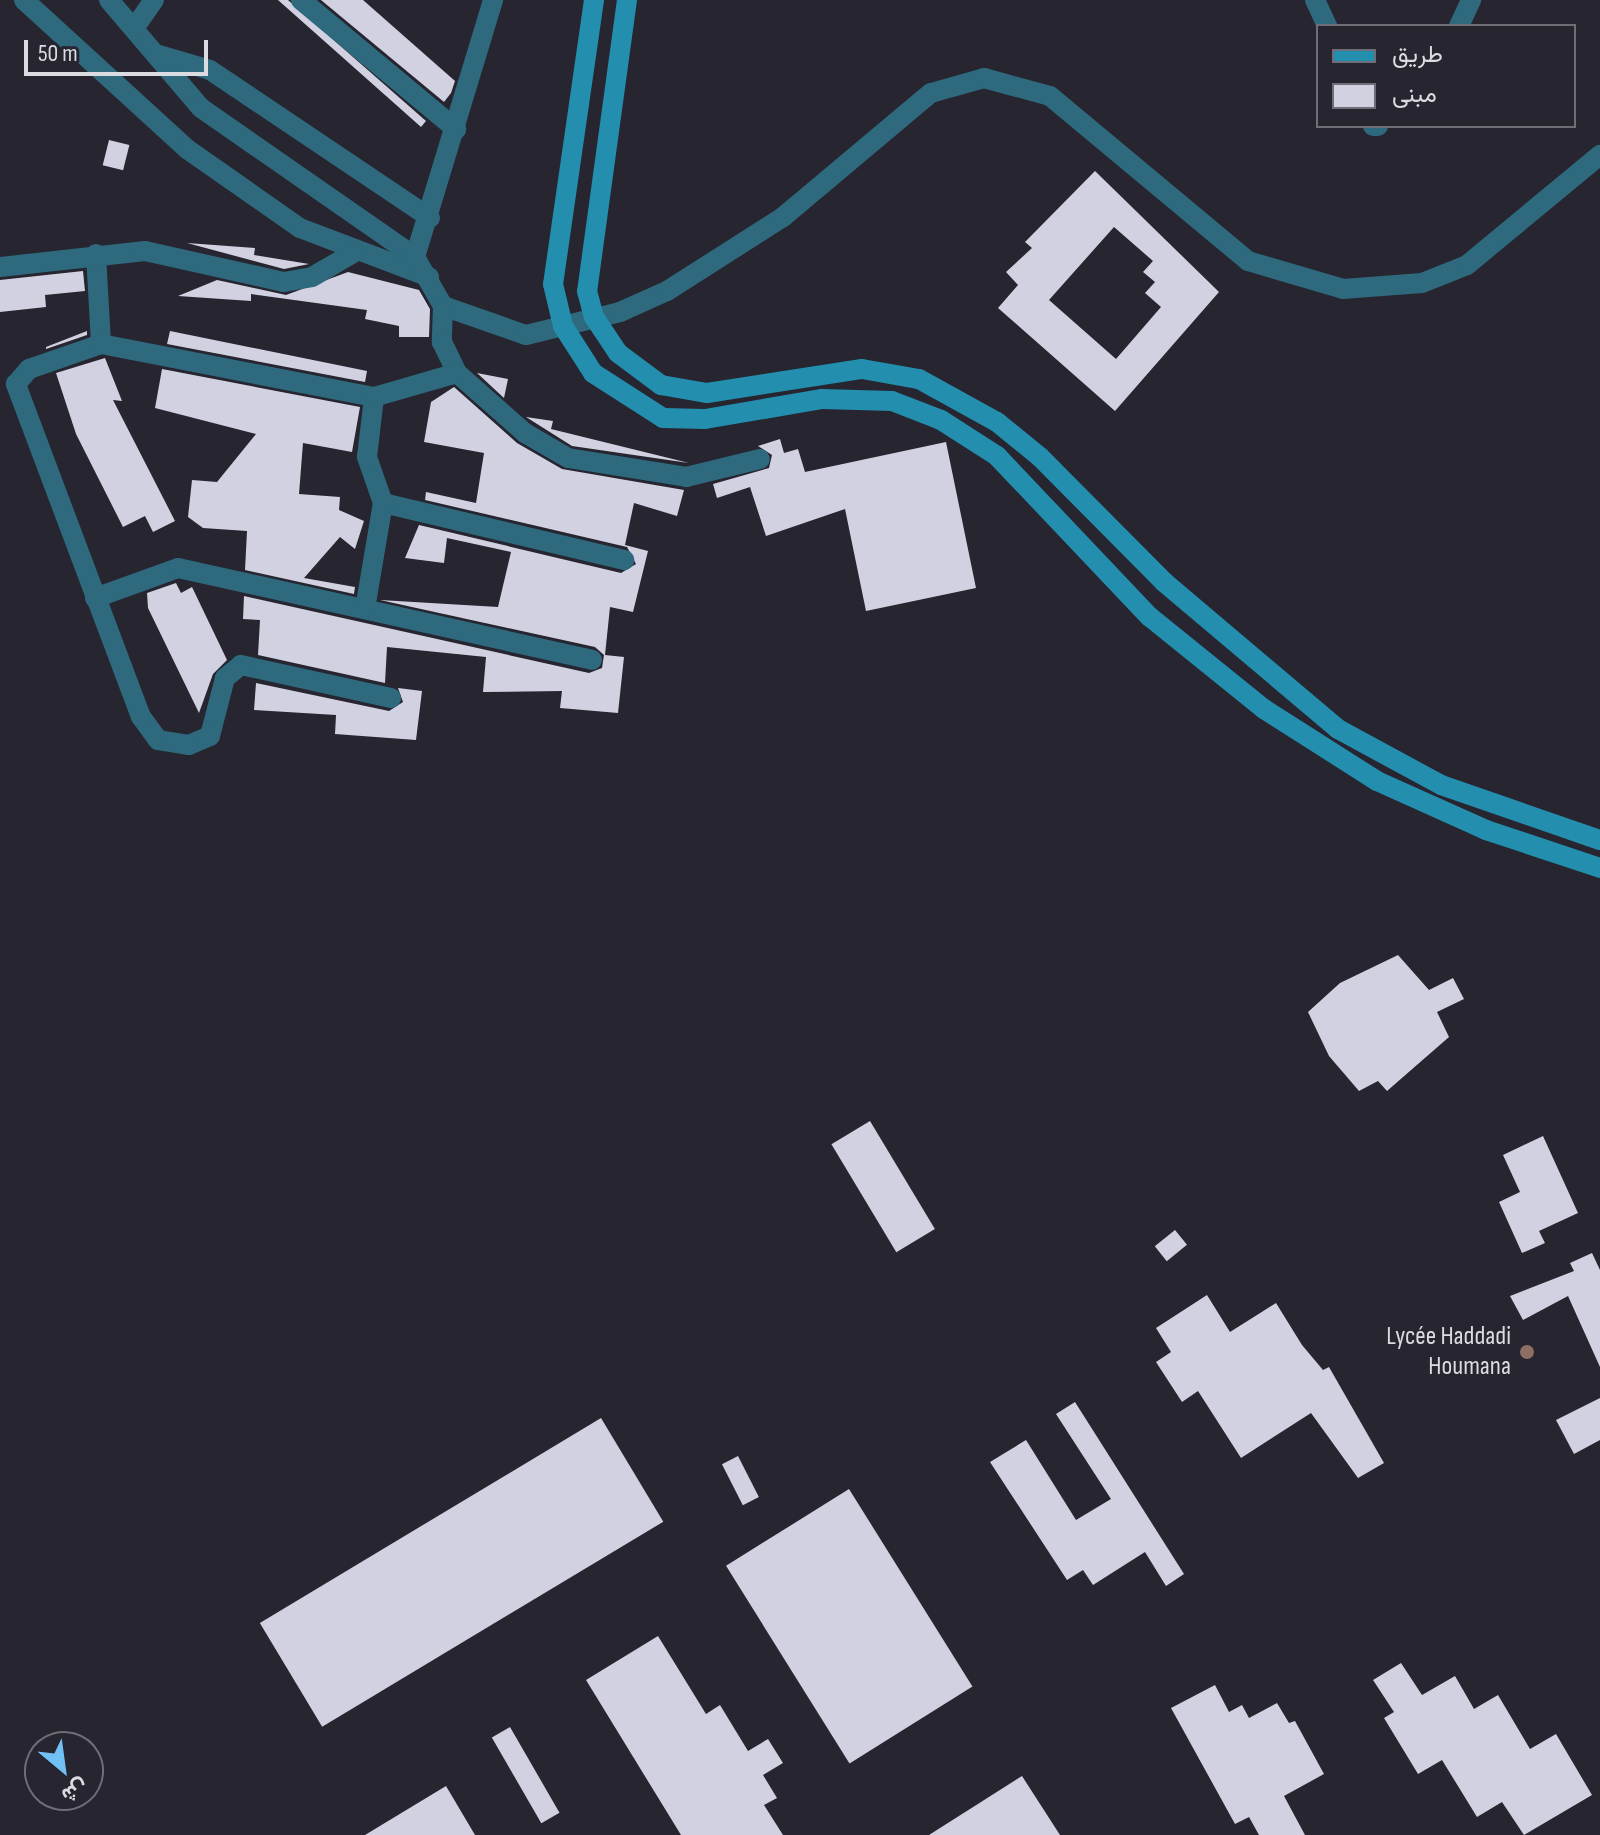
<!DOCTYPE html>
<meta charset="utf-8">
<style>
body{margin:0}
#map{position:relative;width:1600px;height:1835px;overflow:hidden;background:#262530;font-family:"Sofia Sans Condensed",Vazirmatn,sans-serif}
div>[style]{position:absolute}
.building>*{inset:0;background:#d2d1e1;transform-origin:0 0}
.street>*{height:20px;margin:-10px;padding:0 10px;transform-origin:10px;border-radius:10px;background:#2e697d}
.secondary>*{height:20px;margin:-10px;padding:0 10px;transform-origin:10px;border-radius:10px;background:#238eae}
.dots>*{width:22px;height:22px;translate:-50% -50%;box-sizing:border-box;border:4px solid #262530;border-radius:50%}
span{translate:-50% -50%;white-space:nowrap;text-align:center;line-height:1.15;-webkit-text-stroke:8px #262530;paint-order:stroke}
.poi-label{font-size:26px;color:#dbdbe2}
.right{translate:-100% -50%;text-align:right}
.legend{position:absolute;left:1316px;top:24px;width:260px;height:104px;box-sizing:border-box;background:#262530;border:2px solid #6e6e77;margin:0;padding:10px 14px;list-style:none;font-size:24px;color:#dbdbe2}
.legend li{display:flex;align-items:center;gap:16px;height:40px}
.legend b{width:40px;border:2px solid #6e6e77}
.north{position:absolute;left:24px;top:1731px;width:80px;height:80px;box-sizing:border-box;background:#262530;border:2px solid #6e6e77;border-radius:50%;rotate:151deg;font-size:22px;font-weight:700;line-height:32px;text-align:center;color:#dbdbe2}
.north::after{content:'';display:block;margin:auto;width:28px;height:36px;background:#71c1f5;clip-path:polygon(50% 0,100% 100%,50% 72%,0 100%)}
.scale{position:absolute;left:24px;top:40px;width:184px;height:36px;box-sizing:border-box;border:4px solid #dbdbe2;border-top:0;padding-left:10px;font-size:24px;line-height:28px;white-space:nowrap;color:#dbdbe2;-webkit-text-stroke:6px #262530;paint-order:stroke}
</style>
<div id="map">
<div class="building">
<div style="clip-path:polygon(278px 0,288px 0,426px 121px,421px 127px)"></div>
<div style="clip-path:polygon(321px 0,363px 0,455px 81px,451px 93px,444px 102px)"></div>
<div style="left:109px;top:140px;width:21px;height:26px;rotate:14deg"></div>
<div style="clip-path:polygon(evenodd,1095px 171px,1219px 292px,1115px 411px,998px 308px,1018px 285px,1006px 272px,1032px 248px,1025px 242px,1095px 171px,1114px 227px,1153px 261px,1143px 272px,1155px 282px,1145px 293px,1161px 307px,1116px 359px,1049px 300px,1114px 227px)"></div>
<div style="clip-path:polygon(187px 243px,255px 248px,254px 255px,309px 264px,284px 269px)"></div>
<div style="clip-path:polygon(83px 271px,85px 291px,45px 295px,46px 307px,0 312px,0 280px)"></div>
<div style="clip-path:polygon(348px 272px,419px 290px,430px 309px,429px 337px,399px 337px,399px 326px,365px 319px,367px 310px,251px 294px,251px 301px,178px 296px,217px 280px,286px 295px)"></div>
<div style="clip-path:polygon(87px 331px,87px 335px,46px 349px,46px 347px)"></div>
<div style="clip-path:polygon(170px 331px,367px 371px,365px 382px,167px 344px)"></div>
<div style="clip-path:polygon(105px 358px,122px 401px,113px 400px,175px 521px,153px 532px,145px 516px,123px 527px,76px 434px,56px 373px)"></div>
<div style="clip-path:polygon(162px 369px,360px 407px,352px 452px,303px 443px,299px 494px,340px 497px,339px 510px,364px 521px,355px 549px,340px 537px,304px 578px,355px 587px,354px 594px,245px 570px,247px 531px,203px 528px,188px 517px,192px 480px,217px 482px,256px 434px,155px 408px)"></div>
<div style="clip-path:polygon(477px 373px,508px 379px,504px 398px)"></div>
<div style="clip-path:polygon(454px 387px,517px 443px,562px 469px,684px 490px,677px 516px,634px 503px,625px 545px,648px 551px,633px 612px,610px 607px,605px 655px,624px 657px,618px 713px,560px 708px,562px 691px,483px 692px,486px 657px,387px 647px,385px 683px,258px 655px,260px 620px,243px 619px,244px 596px,589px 673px,602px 668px,604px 655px,595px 647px,380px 600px,498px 607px,511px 552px,447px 538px,444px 563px,405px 558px,419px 525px,621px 573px,636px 564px,627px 547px,425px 500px,426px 492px,476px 503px,484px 453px,424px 442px,431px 402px)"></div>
<div style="clip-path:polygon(526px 417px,553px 421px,551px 429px,689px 463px,572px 446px)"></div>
<div style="clip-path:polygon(780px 439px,784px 453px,798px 449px,805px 472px,946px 442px,976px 588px,866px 611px,845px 509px,766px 536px,750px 487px,717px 498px,713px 484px,769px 468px,772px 455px,758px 446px)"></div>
<div style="clip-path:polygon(176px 583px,181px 593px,192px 587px,227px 660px,213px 674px,199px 713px,148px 608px,147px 593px)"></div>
<div style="clip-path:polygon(256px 683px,389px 711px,403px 702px,398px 688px,422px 691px,416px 740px,335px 734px,336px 715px,254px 710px)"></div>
<div style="clip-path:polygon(1398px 955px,1429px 990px,1453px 978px,1464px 999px,1437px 1012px,1449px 1037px,1387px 1091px,1378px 1081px,1359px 1091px,1329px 1056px,1308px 1012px,1340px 983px)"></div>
<div style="left:870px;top:1121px;width:126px;height:45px;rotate:59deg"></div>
<div style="clip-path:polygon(1543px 1136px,1578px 1213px,1539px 1231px,1545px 1243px,1522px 1253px,1499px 1202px,1520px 1192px,1503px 1155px)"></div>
<div style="left:1175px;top:1230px;width:19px;height:26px;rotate:51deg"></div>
<div style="clip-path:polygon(1592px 1253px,1600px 1270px,1600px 1367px,1568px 1296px,1523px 1320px,1510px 1296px,1574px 1271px,1570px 1263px)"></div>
<div style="clip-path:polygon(1207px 1295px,1230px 1332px,1276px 1303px,1302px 1345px,1323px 1370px,1329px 1367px,1384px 1463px,1358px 1478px,1311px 1413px,1241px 1458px,1198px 1391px,1182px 1402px,1156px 1362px,1171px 1352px,1156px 1328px)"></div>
<div style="clip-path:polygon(1600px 1398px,1600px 1440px,1574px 1454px,1556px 1420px)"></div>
<div style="clip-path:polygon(1075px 1402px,1184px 1574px,1166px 1586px,1145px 1552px,1093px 1585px,1083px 1570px,1067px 1580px,990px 1462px,1026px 1440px,1076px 1520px,1111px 1499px,1056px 1414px)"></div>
<div style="left:601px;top:1418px;width:121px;height:398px;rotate:59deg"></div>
<div style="left:738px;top:1456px;width:46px;height:18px;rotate:63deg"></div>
<div style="left:849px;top:1489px;width:233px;height:145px;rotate:58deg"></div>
<div style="clip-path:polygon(658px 1636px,706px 1714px,720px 1705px,748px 1751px,768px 1739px,783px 1763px,763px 1775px,777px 1798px,764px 1805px,783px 1835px,681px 1835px,586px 1680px)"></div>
<div style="clip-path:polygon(1401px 1663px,1422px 1695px,1455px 1676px,1474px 1709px,1498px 1695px,1530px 1749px,1556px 1734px,1592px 1795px,1524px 1835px,1502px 1802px,1477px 1817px,1442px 1760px,1418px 1774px,1384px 1718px,1394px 1712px,1373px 1680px)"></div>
<div style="clip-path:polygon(1215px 1685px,1229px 1712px,1242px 1705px,1249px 1718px,1277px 1703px,1289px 1723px,1295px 1721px,1324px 1774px,1284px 1796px,1305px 1835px,1259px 1835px,1249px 1817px,1235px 1824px,1171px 1708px)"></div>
<div style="left:510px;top:1727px;width:99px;height:21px;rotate:60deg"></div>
<div style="clip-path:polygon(1022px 1776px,1060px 1835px,929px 1835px)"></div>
<div style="clip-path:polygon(446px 1786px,475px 1835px,365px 1835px)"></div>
</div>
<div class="street">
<div style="left:24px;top:0;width:221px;rotate:42.4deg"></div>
<div style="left:187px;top:149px;width:138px;rotate:35deg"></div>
<div style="left:300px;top:228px;width:138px;rotate:20.8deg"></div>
<div style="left:109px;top:0;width:142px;rotate:49.6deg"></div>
<div style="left:201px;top:108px;width:261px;rotate:34.8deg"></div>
<div style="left:415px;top:257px;width:56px;rotate:60.3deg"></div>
<div style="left:443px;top:306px;width:88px;rotate:19.3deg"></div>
<div style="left:526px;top:335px;width:97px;rotate:-13.7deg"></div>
<div style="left:620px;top:312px;width:51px;rotate:-24.1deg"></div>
<div style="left:667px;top:291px;width:138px;rotate:-32.5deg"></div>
<div style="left:783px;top:217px;width:193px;rotate:-40deg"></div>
<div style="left:931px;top:93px;width:55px;rotate:-15.8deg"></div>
<div style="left:984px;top:78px;width:68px;rotate:15.3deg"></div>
<div style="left:1050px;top:96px;width:258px;rotate:39.8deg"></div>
<div style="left:1248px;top:261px;width:99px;rotate:16.4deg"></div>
<div style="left:1343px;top:289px;width:79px;rotate:-4.3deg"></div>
<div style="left:1422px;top:283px;width:48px;rotate:-21.8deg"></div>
<div style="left:1467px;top:265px;width:173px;rotate:-39.6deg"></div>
<div style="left:301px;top:0;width:202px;rotate:39.8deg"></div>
<div style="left:1315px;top:0;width:29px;rotate:65deg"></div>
<div style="left:1459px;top:26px;width:29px;rotate:-65deg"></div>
<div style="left:135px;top:27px;width:33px;rotate:-55deg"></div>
<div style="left:156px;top:54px;width:56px;rotate:16.5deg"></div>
<div style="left:210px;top:70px;width:265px;rotate:33.9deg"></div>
<div style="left:1373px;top:126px;width:5px"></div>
<div style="left:96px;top:254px;width:90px;rotate:86.8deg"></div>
<div style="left:415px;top:257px;width:269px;rotate:-73.1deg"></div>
<div style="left:0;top:267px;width:146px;rotate:-6.3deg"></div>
<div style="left:145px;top:251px;width:142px;rotate:12.6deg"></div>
<div style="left:284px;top:282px;width:28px;rotate:-10deg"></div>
<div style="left:312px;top:277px;width:50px;rotate:-30.2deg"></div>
<div style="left:443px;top:306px;width:36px;rotate:92deg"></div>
<div style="left:442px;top:342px;width:34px;rotate:64deg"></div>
<div style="left:457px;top:373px;width:91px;rotate:41.4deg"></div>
<div style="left:525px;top:433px;width:50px;rotate:30.2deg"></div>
<div style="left:568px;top:458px;width:120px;rotate:9.1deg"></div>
<div style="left:686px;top:477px;width:76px;rotate:-13.7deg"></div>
<div style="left:383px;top:503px;width:248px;rotate:13.3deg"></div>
<div style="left:95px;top:598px;width:88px;rotate:-19.9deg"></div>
<div style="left:178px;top:568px;width:424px;rotate:12.5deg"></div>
<div style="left:365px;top:609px;width:108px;rotate:-80.4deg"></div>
<div style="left:383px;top:503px;width:49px;rotate:-109.2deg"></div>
<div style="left:367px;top:457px;width:60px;rotate:-83.3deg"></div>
<div style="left:391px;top:698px;width:154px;rotate:-167.6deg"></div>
<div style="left:241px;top:665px;width:21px;rotate:141deg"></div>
<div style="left:225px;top:678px;width:60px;rotate:104.5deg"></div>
<div style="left:210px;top:736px;width:23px;rotate:157deg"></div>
<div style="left:189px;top:745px;width:31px;rotate:-171deg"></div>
<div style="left:158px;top:740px;width:29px;rotate:-126deg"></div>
<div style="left:141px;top:717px;width:356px;rotate:-110.6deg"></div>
<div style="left:16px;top:384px;width:20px;rotate:-49deg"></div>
<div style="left:29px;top:369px;width:76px;rotate:-19.1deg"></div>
<div style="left:101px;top:344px;width:278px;rotate:11deg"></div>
<div style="left:374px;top:397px;width:86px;rotate:-16.1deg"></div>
</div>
<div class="secondary">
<div style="left:594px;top:0;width:287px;rotate:98.2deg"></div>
<div style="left:553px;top:284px;width:43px;rotate:76.6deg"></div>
<div style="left:563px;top:326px;width:56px;rotate:57.4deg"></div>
<div style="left:593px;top:373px;width:83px;rotate:32.7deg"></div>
<div style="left:663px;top:418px;width:42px;rotate:1.4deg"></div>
<div style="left:705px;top:419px;width:119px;rotate:-9.7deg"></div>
<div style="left:822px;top:399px;width:70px;rotate:1.6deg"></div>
<div style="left:892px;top:401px;width:53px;rotate:21.2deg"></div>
<div style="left:941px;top:420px;width:67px;rotate:32.7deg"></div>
<div style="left:997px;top:456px;width:222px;rotate:46.5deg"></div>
<div style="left:1150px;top:617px;width:146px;rotate:38.9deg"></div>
<div style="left:1264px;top:709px;width:134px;rotate:32.5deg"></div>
<div style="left:1377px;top:781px;width:120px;rotate:24.2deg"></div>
<div style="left:1486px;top:830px;width:120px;rotate:18.4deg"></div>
<div style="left:627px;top:0;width:294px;rotate:97.8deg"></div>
<div style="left:587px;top:291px;width:27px;rotate:75deg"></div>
<div style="left:594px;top:317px;width:43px;rotate:56.3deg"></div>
<div style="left:618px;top:353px;width:54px;rotate:36.7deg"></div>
<div style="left:661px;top:385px;width:47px;rotate:9.9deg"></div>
<div style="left:707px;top:393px;width:157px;rotate:-8.8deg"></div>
<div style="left:862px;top:369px;width:58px;rotate:10deg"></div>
<div style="left:919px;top:379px;width:89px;rotate:28.9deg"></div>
<div style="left:997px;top:422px;width:55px;rotate:39.1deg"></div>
<div style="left:1040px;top:457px;width:176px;rotate:45.2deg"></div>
<div style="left:1164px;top:582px;width:228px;rotate:40.2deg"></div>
<div style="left:1338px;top:729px;width:117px;rotate:28.5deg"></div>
<div style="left:1441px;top:785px;width:168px;rotate:19.1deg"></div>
</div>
<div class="dots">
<div style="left:1527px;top:1352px;background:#8d6e63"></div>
</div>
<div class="poi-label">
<span class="right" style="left:1511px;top:1352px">Lycée Haddadi<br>Houmana</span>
</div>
<ul class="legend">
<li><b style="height:10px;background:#238eae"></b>طريق</li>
<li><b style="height:22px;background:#d2d1e1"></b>مبنى</li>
</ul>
<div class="north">ش</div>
<div class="scale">50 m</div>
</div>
